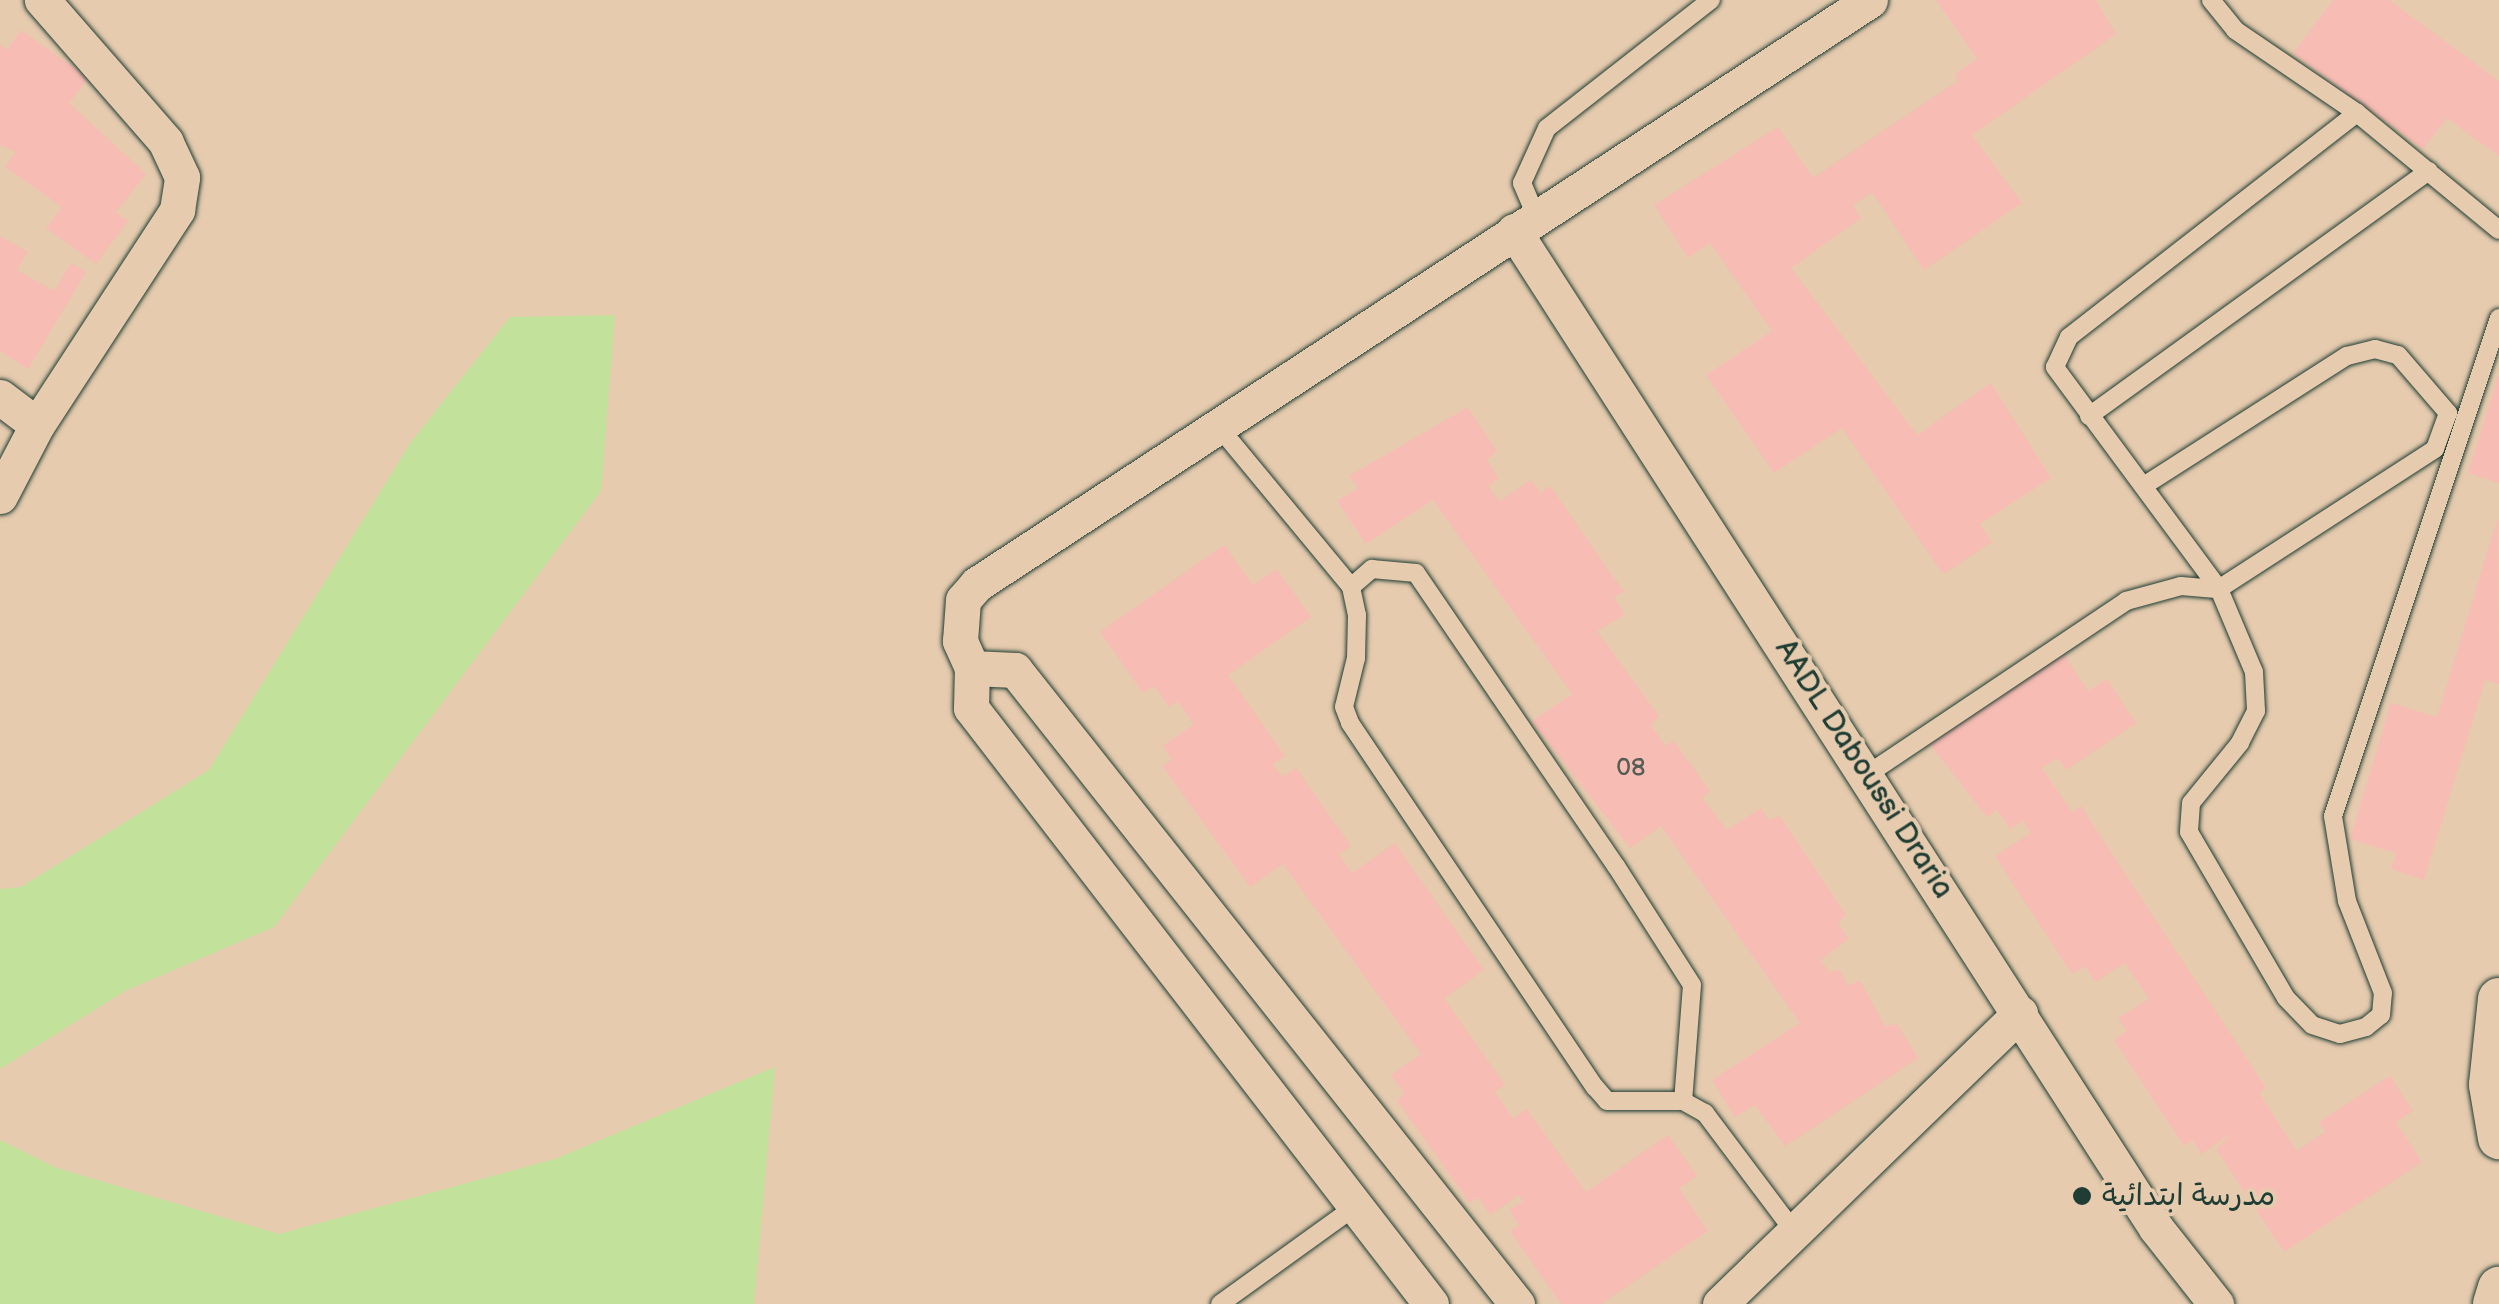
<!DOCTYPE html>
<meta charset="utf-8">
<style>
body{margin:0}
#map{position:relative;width:2499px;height:1304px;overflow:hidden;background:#e6cbae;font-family:"Balsamiq Sans","Playpen Sans Arabic",sans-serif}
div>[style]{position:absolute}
.green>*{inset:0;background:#c2e19a}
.building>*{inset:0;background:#f7bcb3}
.roads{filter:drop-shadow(0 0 2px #1f3d34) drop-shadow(0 0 2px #1f3d34)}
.service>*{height:18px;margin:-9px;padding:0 9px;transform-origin:9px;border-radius:9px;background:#e6cbae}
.minor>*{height:35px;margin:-17.5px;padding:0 17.5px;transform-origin:17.5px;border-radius:17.5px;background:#e6cbae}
.tertiary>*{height:42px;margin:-21px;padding:0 21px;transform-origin:21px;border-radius:21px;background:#e6cbae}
.dots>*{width:28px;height:28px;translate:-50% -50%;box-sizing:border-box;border:5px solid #e6cbae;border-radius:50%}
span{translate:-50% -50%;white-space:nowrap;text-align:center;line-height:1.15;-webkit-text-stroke:8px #e6cbae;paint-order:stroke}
.number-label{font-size:25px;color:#555d54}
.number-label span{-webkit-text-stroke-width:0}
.street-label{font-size:30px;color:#1f3d34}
.poi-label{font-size:30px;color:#1f3d34}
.left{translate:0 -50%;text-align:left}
</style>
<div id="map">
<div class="green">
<div style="clip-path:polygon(615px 315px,601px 491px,274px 927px,125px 991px,0 1069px,0 889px,21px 887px,209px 770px,411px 442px,510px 317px)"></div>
<div style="clip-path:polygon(775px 1067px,754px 1304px,0 1304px,0 1140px,57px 1168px,279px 1234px,555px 1159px)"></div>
</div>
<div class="building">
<div style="clip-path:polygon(1936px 0,2096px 0,2116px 34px,1972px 135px,2022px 203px,1924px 270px,1872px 192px,1853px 205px,1861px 218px,1791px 268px,1917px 435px,1991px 383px,2051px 478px,1980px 524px,1992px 542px,1943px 574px,1842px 428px,1774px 473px,1706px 375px,1772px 331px,1710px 243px,1688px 258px,1654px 205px,1778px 127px,1813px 178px,1958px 81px,1955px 74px,1977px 59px)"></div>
<div style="clip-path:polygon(2333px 0,2389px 0,2499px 81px,2499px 156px,2447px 118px,2423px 149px,2293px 53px)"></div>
<div style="clip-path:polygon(21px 30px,88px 78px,69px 103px,146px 174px,116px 212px,128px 221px,96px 264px,46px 228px,62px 207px,5px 167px,16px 152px,0 145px,0 45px,7px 50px)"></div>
<div style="clip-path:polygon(0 236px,28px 252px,17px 270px,54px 291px,71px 263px,86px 272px,28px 369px,0 351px)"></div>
<div style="clip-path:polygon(2498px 376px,2499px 376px,2499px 483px,2468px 473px)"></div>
<div style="clip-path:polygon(1468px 407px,1497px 451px,1487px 460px,1499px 478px,1488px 486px,1500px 501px,1531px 480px,1541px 493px,1550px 486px,1624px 592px,1614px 597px,1625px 614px,1597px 631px,1659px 716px,1651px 725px,1665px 746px,1674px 741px,1710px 791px,1702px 798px,1727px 830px,1761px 808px,1768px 820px,1780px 816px,1846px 915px,1838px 923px,1848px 939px,1821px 960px,1829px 972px,1840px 970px,1848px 986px,1860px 981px,1885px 1026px,1897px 1024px,1918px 1058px,1785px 1146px,1755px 1105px,1735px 1117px,1712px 1080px,1800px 1023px,1661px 826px,1630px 848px,1532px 721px,1572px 694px,1433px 500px,1366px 544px,1337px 501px,1358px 488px,1349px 476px)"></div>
<div style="clip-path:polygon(2498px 517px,2499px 684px,2485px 680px,2424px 880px,2391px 869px,2396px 853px,2350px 839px,2391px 703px,2437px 717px)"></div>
<div style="clip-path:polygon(1224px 545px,1253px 585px,1277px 569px,1311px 617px,1228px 675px,1285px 756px,1273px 764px,1282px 777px,1296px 768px,1351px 846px,1339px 854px,1352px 873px,1395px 843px,1484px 970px,1444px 998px,1505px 1085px,1495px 1092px,1513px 1118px,1527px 1109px,1586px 1192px,1668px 1135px,1697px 1176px,1679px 1188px,1708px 1231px,1601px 1304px,1561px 1304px,1510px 1231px,1519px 1225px,1509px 1210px,1523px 1201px,1519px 1195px,1490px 1215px,1478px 1197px,1470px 1203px,1397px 1101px,1404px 1093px,1391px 1075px,1421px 1054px,1283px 864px,1250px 887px,1162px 766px,1172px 760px,1163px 746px,1194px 724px,1177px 701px,1169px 707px,1154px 686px,1143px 693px,1100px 632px)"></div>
<div style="clip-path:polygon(2061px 650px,2088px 691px,2107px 679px,2136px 723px,2066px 770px,2058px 758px,2042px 768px,2072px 812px,2081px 806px,2266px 1088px,2259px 1093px,2297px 1151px,2325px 1132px,2319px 1122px,2390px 1076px,2413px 1111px,2396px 1122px,2422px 1162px,2284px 1252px,2216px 1149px,2235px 1131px,2201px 1154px,2193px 1140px,2184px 1146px,2114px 1040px,2127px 1031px,2118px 1018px,2149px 999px,2125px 963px,2095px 982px,2085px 966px,2072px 974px,1995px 856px,2031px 833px,2023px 821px,2010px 829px,1997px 810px,1987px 817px,1925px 738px)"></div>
</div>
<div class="roads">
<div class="service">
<div style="left:2211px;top:0;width:38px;rotate:51deg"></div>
<div style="left:2235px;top:30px;width:148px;rotate:34.2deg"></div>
<div style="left:2357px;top:113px;width:184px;rotate:39.5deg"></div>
<div style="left:1536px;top:216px;width:36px;rotate:-113deg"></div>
<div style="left:1522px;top:183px;width:60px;rotate:-65.6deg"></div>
<div style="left:1547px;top:128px;width:208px;rotate:-38deg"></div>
<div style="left:2089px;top:416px;width:419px;rotate:-35.8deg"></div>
<div style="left:1218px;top:426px;width:209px;rotate:50.4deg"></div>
<div style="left:1351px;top:587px;width:29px;rotate:78deg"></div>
<div style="left:1357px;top:615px;width:43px;rotate:91.3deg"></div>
<div style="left:1356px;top:658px;width:50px;rotate:103.8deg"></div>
<div style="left:1344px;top:707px;width:17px;rotate:69deg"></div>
<div style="left:1350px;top:723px;width:439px;rotate:56.1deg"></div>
<div style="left:1595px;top:1087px;width:18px;rotate:49deg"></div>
<div style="left:1607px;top:1101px;width:76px"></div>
<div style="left:1683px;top:1101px;width:25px;rotate:29deg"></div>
<div style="left:1705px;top:1113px;width:151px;rotate:53.1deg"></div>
<div style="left:2145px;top:485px;width:240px;rotate:-32.6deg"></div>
<div style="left:2347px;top:356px;width:29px;rotate:-14deg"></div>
<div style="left:2375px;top:349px;width:24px;rotate:15deg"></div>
<div style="left:2398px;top:355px;width:77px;rotate:49.2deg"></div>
<div style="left:2448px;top:413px;width:38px;rotate:110deg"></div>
<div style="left:2435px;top:449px;width:257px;rotate:147.1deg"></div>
<div style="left:2219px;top:589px;width:276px;rotate:-126.5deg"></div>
<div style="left:2055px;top:367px;width:33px;rotate:-65deg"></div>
<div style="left:2069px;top:337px;width:365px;rotate:-37.9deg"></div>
<div style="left:1351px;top:587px;width:28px;rotate:-41deg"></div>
<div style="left:1372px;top:569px;width:44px;rotate:5.2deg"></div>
<div style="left:1416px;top:573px;width:355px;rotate:55.7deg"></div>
<div style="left:1616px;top:866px;width:141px;rotate:57.4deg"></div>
<div style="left:1692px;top:985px;width:116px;rotate:94.4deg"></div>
<div style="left:1868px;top:774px;width:311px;rotate:-33.8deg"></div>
<div style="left:2126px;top:601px;width:57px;rotate:-15.3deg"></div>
<div style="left:2181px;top:586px;width:38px;rotate:5deg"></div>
<div style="left:2219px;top:589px;width:90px;rotate:67.1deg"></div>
<div style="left:2254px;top:672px;width:39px;rotate:87deg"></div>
<div style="left:2256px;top:711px;width:36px;rotate:117deg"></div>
<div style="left:2240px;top:743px;width:77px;rotate:129.2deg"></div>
<div style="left:2191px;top:803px;width:29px;rotate:94deg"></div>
<div style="left:2189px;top:832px;width:192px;rotate:59.7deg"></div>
<div style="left:2286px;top:998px;width:37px;rotate:46deg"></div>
<div style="left:2312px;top:1025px;width:29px;rotate:18deg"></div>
<div style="left:2340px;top:1034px;width:27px;rotate:-15deg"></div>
<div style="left:2366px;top:1027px;width:19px;rotate:-39deg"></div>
<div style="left:2381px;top:1015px;width:22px;rotate:-85deg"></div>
<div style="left:2383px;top:993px;width:99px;rotate:-111.4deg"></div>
<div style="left:2347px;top:901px;width:86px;rotate:-99.4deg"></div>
<div style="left:2333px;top:816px;width:525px;rotate:-71.57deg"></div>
<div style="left:1220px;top:1304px;width:168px;rotate:-35.8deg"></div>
</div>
<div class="minor">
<div style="left:1514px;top:231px;width:1186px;rotate:57.22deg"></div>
<div style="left:2156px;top:1228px;width:97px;rotate:51.7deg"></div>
<div style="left:0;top:397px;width:46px;rotate:37.1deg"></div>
<div style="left:0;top:496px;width:80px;rotate:-62.5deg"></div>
<div style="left:37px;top:425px;width:257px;rotate:-56.9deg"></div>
<div style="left:177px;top:210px;width:33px;rotate:-81deg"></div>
<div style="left:182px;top:177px;width:38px;rotate:-115deg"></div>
<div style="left:166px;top:142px;width:189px;rotate:-131.1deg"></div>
<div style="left:972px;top:668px;width:43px;rotate:2.7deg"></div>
<div style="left:1015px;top:670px;width:809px;rotate:51.63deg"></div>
<div style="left:1431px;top:1304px;width:753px;rotate:-127.66deg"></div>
<div style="left:971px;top:708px;width:40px;rotate:-88.6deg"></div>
<div style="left:972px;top:668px;width:30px;rotate:-114deg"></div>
<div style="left:960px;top:641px;width:41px;rotate:-85.8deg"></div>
<div style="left:963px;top:600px;width:21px;rotate:-49deg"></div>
<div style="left:977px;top:584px;width:1067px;rotate:-33.18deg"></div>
<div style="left:1720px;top:1304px;width:418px;rotate:-44.1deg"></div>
</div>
<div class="tertiary">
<div style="left:2499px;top:999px;width:86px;rotate:96deg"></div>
<div style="left:2490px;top:1085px;width:54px;rotate:80.4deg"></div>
<div style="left:2494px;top:1304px;width:17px;rotate:-73deg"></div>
</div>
</div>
<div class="dots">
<div style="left:2082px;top:1196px;background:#1f3d34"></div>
</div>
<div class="number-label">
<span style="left:1631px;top:768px">08</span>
</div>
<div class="street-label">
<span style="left:1864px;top:769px;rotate:57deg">AADL Daboussi Draria</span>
</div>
<div class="poi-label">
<span class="left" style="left:2102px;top:1196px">مدرسة ابتدائية</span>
</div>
</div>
